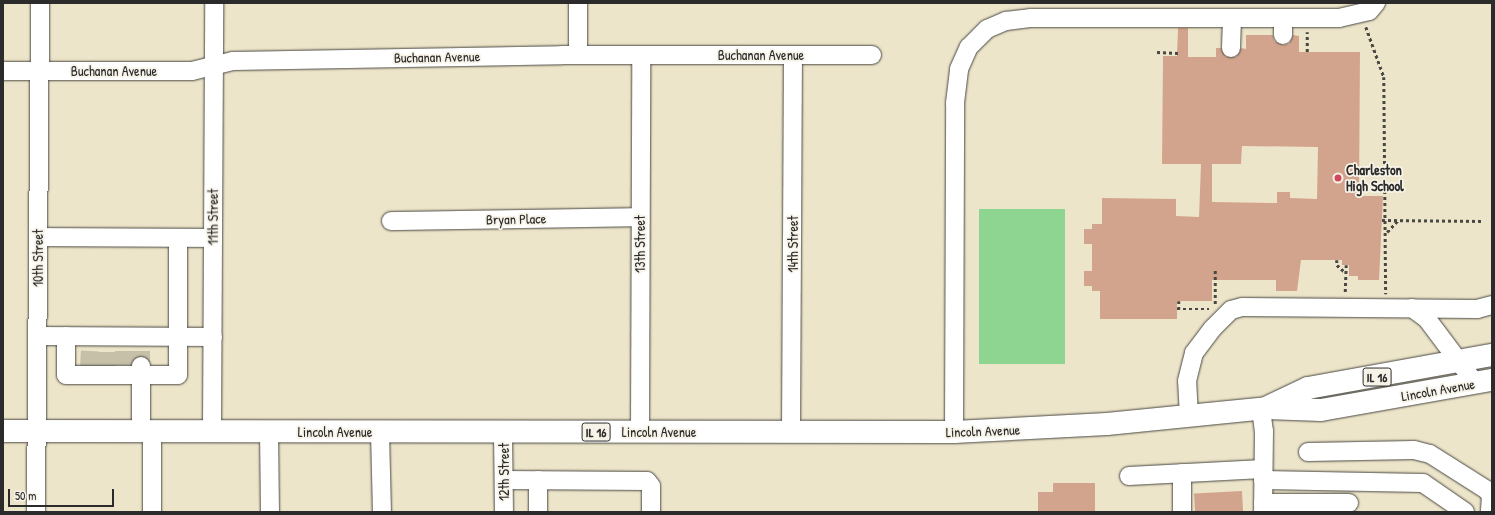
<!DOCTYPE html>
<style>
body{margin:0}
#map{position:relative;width:1495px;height:515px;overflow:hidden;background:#ede5c9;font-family:"Patrick Hand",sans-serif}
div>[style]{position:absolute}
.green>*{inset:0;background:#8dd590;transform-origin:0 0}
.building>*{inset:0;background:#d2a48d;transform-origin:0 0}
.minor-tunnel>*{height:18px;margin-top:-9px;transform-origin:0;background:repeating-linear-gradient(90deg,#c6c0a9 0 18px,transparent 0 27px)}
.path>*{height:2.5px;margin-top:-1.25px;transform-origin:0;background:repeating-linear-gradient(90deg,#484743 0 3px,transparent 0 6px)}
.roads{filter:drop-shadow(0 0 1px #484743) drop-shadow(0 0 1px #484743)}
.minor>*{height:18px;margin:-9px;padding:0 9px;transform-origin:9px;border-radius:9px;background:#fff}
.major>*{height:22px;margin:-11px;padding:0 11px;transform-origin:11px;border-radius:11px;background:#fff}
.dots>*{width:11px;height:11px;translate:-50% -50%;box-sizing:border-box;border:2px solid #f7f3e8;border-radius:50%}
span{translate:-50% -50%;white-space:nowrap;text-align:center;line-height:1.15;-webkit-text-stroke:3.5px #f7f3e8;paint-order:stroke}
.shield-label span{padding:1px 3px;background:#f7f3e8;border:1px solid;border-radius:3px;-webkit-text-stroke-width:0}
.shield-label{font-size:13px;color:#2b2b2b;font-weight:700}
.street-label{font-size:14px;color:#2b2b2b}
.poi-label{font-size:14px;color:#2b2b2b;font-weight:700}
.left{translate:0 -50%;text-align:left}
.frame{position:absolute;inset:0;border:4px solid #2b2b2b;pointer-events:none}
.scale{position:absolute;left:8px;top:489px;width:106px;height:18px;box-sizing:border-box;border:2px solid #2b2b2b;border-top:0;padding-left:5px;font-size:12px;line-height:14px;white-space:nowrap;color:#2b2b2b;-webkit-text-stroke:3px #f7f3e8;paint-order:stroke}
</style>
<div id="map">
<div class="green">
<div style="left:979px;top:209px;width:86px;height:155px"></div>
</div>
<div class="building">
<div style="clip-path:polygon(evenodd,1178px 28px,1188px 28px,1188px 57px,1216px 57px,1216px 48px,1221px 48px,1226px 57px,1236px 57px,1241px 48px,1246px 49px,1246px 35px,1273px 35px,1274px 41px,1283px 45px,1289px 44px,1293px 35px,1299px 36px,1299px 52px,1360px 52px,1359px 196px,1383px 196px,1379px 280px,1358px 280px,1358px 276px,1349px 276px,1349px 265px,1342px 265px,1342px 260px,1301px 260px,1297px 291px,1276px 291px,1276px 280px,1212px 280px,1212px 301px,1177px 301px,1177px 319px,1100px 319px,1100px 291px,1092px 291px,1092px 286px,1084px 286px,1084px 271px,1092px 271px,1092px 244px,1084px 244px,1084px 229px,1092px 229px,1092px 224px,1102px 224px,1102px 198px,1176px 199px,1176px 216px,1199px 217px,1201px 164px,1162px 164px,1163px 56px,1177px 56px,1178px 28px,1242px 146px,1318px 147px,1317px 199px,1290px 198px,1290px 192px,1277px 192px,1277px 203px,1212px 202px,1212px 164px,1241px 164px,1242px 146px)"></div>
<div style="clip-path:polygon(1053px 483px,1095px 483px,1095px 512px,1038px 512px,1038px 492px,1053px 492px)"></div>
<div style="left:1242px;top:491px;width:21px;height:48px;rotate:87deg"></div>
</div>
<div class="minor-tunnel">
<div style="left:124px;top:351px;width:14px;rotate:90deg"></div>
<div style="left:141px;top:351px;width:15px;rotate:90deg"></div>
<div style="left:107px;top:367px;width:15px;rotate:-90deg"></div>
<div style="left:89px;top:368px;width:17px;rotate:-87deg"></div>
</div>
<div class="path">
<div style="left:1366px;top:27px;width:53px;rotate:70.2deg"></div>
<div style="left:1384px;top:77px;width:217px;rotate:89.5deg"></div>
<div style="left:1157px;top:52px;width:21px;rotate:3deg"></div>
<div style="left:1307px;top:52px;width:20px;rotate:-90deg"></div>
<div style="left:1382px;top:220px;width:102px;rotate:0.6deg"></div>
<div style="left:1387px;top:232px;width:16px;rotate:-47deg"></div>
<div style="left:1337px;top:260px;width:5px;rotate:90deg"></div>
<div style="left:1337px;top:265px;width:12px;rotate:42deg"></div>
<div style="left:1345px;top:292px;width:27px;rotate:-88deg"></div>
<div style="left:1179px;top:301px;width:8px;rotate:90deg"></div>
<div style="left:1215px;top:304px;width:34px;rotate:-90deg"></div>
<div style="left:1177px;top:309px;width:32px"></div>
</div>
<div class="roads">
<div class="minor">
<div style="left:1283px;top:18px;width:17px;rotate:90deg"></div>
<div style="left:1231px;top:48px;width:30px;rotate:-88deg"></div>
<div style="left:578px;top:55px;width:52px;rotate:-90deg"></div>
<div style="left:3px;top:71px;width:189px"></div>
<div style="left:192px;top:71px;width:42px;rotate:-13.7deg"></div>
<div style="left:233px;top:61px;width:329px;rotate:-1deg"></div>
<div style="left:562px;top:55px;width:310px"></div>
<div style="left:391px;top:221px;width:249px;rotate:-0.9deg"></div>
<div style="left:38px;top:237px;width:175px;rotate:0.3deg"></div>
<div style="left:1412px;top:308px;width:19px;rotate:36deg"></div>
<div style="left:1427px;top:319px;width:80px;rotate:53.1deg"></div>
<div style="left:37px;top:336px;width:176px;rotate:0.3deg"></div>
<div style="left:66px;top:336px;width:39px;rotate:90deg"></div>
<div style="left:66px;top:375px;width:112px"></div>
<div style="left:178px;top:375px;width:137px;rotate:-90deg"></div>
<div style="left:141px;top:366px;width:65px;rotate:90deg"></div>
<div style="left:1261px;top:408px;width:23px;rotate:83deg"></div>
<div style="left:1264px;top:431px;width:81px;rotate:90.7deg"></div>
<div style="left:1189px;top:417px;width:36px;rotate:-93deg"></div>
<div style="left:1187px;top:381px;width:29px;rotate:-76deg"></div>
<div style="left:1194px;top:353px;width:31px;rotate:-53deg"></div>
<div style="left:1213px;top:328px;width:25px;rotate:-45deg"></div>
<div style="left:1231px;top:310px;width:11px;rotate:-15deg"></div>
<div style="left:1242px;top:307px;width:235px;rotate:0.5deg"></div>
<div style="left:1477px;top:309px;width:16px;rotate:-15deg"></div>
<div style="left:152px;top:431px;width:81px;rotate:90deg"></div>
<div style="left:212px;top:431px;width:428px;rotate:-89.7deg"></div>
<div style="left:269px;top:431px;width:81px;rotate:89.3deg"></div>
<div style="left:380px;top:432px;width:80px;rotate:88.6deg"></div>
<div style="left:503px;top:432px;width:80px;rotate:89.3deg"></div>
<div style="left:640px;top:432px;width:377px;rotate:-89.8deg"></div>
<div style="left:791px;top:432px;width:377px;rotate:-89.7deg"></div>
<div style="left:954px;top:432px;width:329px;rotate:-89.8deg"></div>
<div style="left:955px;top:103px;width:34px;rotate:-83deg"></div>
<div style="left:959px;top:69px;width:24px;rotate:-66deg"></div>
<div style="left:969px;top:47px;width:25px;rotate:-45deg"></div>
<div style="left:987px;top:29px;width:21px;rotate:-23deg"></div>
<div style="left:1006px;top:21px;width:24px;rotate:-7deg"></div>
<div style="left:1030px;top:18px;width:309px"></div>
<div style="left:1339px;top:18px;width:31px;rotate:-13deg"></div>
<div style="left:1369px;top:11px;width:11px;rotate:-49deg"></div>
<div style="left:1308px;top:452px;width:106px;rotate:-1.1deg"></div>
<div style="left:1414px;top:450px;width:16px;rotate:14deg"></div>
<div style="left:1430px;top:454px;width:67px;rotate:32.3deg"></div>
<div style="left:1487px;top:490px;width:7px;rotate:56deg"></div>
<div style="left:1491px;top:496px;width:16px;rotate:94deg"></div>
<div style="left:1182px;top:473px;width:39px;rotate:90deg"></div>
<div style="left:1129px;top:476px;width:134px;rotate:-3deg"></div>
<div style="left:504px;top:480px;width:143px;rotate:0.4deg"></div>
<div style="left:647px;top:481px;width:6px;rotate:51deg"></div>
<div style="left:651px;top:486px;width:26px;rotate:90deg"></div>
<div style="left:538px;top:480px;width:32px;rotate:90deg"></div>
<div style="left:1263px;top:480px;width:160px;rotate:1.1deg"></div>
<div style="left:1423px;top:483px;width:51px;rotate:34.6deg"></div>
<div style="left:1263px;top:503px;width:86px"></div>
<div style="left:36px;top:512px;width:509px;rotate:-89.55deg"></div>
</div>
<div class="major">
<div style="left:1270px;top:406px;width:42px;rotate:-25.3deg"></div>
<div style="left:1308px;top:388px;width:187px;rotate:-10.2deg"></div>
<div style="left:3px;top:431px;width:951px;rotate:0.06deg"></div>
<div style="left:954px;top:432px;width:153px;rotate:-3deg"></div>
<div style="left:1107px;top:424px;width:160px;rotate:-5.7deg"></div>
<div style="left:1266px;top:408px;width:55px;rotate:2.1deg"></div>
<div style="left:1321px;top:410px;width:174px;rotate:-10deg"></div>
</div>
</div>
<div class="dots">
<div style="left:1338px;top:178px;background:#d1495b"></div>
</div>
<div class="shield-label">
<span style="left:1377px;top:377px">IL 16</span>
<span style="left:596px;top:432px">IL 16</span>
</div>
<div class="street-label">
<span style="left:761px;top:55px">Buchanan Avenue</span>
<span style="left:437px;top:57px;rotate:-1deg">Buchanan Avenue</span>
<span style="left:114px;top:71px">Buchanan Avenue</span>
<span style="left:213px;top:217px;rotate:-90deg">11th Street</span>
<span style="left:516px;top:219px;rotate:-1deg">Bryan Place</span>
<span style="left:640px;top:244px;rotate:-90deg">13th Street</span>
<span style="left:793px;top:244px;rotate:-90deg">14th Street</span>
<span style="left:38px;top:258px;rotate:-90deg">10th Street</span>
<span style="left:1438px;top:390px;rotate:-10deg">Lincoln Avenue</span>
<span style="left:983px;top:431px;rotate:-2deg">Lincoln Avenue</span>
<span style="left:335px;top:432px">Lincoln Avenue</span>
<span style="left:659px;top:432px">Lincoln Avenue</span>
<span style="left:504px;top:472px;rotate:-90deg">12th Street</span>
</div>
<div class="poi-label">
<span class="left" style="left:1346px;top:178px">Charleston<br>High School</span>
</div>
<div class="frame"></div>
<div class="scale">50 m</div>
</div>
